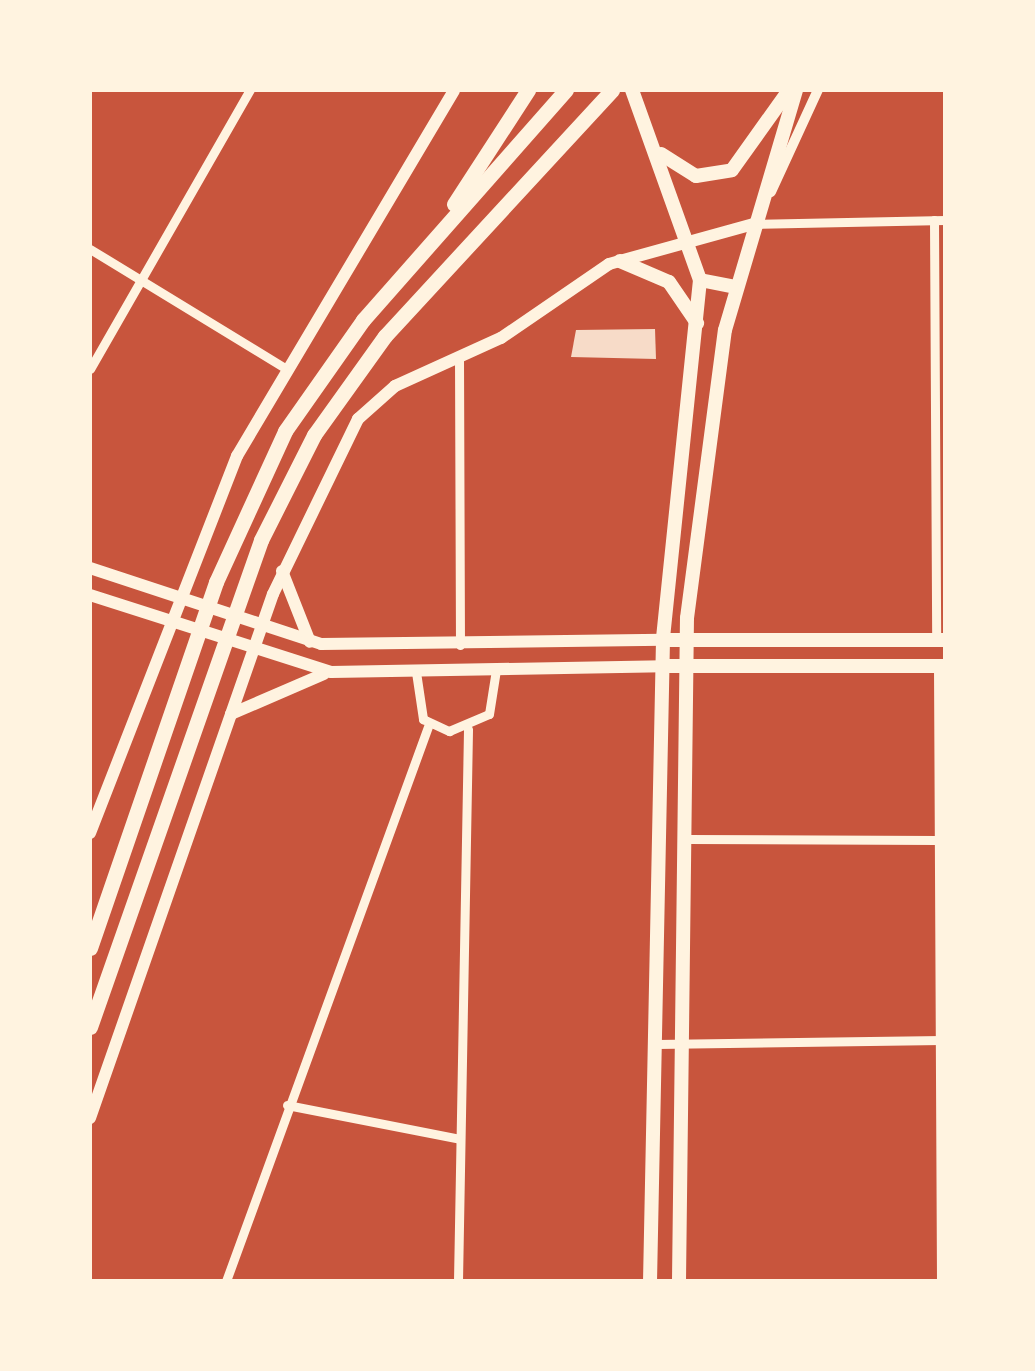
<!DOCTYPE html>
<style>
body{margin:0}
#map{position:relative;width:1035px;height:1371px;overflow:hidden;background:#c8553d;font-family:"IBM Plex Serif",serif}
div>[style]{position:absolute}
.building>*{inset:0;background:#f7dbc8}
.minor>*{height:9px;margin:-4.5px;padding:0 4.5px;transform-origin:4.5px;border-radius:4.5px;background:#fff3e0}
.tertiary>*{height:10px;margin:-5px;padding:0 5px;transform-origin:5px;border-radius:5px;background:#fff3e0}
.secondary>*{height:12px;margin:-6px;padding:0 6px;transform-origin:6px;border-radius:6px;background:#fff3e0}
.primary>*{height:14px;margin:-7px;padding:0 7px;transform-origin:7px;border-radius:7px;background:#fff3e0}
.motorway>*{height:15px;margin:-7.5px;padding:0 7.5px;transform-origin:7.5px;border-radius:7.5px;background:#fff3e0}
span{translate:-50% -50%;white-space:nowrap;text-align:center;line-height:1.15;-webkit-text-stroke:8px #fff3e0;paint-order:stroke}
.frame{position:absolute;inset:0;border:92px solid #fff3e0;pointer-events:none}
</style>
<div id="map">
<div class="building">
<div style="clip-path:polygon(655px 329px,656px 359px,571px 357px,576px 330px)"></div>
</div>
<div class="minor">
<div style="left:934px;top:220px;width:420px;rotate:89.7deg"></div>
<div style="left:753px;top:224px;width:192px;rotate:-1.2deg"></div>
<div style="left:90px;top:249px;width:226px;rotate:31.4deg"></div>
<div style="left:459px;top:358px;width:287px;rotate:89.8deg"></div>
<div style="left:90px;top:369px;width:322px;rotate:-60.2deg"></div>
<div style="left:938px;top:667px;width:614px;rotate:89.72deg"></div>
<div style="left:416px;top:672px;width:48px;rotate:81.5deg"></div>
<div style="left:423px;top:719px;width:29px;rotate:25deg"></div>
<div style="left:449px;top:731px;width:43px;rotate:-23deg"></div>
<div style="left:489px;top:714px;width:45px;rotate:-81deg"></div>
<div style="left:686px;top:839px;width:252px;rotate:0.2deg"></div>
<div style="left:657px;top:1044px;width:285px;rotate:-0.8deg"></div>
<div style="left:287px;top:1105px;width:176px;rotate:11.1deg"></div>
<div style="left:226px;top:1281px;width:593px;rotate:-69.98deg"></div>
<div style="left:458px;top:1281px;width:552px;rotate:-88.96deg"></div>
</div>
<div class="tertiary">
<div style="left:771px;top:192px;width:112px;rotate:-65.3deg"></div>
</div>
<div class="secondary">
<div style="left:90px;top:568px;width:243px;rotate:18.2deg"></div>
<div style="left:321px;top:644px;width:342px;rotate:-0.7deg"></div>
<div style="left:282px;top:571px;width:76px;rotate:68.5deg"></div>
<div style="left:90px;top:595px;width:253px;rotate:17.7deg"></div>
<div style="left:331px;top:672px;width:332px;rotate:-1deg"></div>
<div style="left:231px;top:714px;width:101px;rotate:-23.3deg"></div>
<div style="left:90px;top:833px;width:405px;rotate:-68.7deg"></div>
<div style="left:237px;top:456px;width:425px;rotate:-59.3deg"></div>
<div style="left:90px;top:1118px;width:555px;rotate:-70.75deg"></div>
<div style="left:273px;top:594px;width:195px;rotate:-64.1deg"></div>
<div style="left:358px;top:419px;width:50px;rotate:-41.7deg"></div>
<div style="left:395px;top:386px;width:116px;rotate:-24.4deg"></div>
<div style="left:501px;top:338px;width:131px;rotate:-34.4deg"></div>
<div style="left:609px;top:264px;width:149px;rotate:-15.5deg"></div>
</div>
<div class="primary">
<div style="left:632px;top:90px;width:202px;rotate:70.3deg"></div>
<div style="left:700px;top:280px;width:362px;rotate:95.9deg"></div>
<div style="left:663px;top:640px;width:641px;rotate:91.16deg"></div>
<div style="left:661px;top:154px;width:41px;rotate:32.2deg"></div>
<div style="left:696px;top:176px;width:36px;rotate:-9deg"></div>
<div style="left:732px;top:170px;width:98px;rotate:-54.5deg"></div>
<div style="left:620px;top:261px;width:53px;rotate:23.2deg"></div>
<div style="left:669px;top:282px;width:50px;rotate:55.7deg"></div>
<div style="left:700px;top:280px;width:37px;rotate:11deg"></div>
<div style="left:663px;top:640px;width:282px"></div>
<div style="left:663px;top:666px;width:282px"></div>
<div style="left:679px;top:1281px;width:663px;rotate:-89.31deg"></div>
<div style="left:687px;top:618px;width:290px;rotate:-82.5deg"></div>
<div style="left:725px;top:330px;width:250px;rotate:-73.5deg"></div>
</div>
<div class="motorway">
<div style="left:454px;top:204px;width:136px;rotate:-57deg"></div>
<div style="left:90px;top:948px;width:387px;rotate:-71deg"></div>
<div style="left:216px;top:582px;width:166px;rotate:-65.4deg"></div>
<div style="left:285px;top:431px;width:136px;rotate:-54.9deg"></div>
<div style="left:363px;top:320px;width:307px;rotate:-48.6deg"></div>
<div style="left:90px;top:1027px;width:516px;rotate:-70.65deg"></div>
<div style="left:261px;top:540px;width:118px;rotate:-63.2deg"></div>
<div style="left:314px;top:435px;width:122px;rotate:-54.4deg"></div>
<div style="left:385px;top:336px;width:335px;rotate:-47.3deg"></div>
</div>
<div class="frame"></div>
</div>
